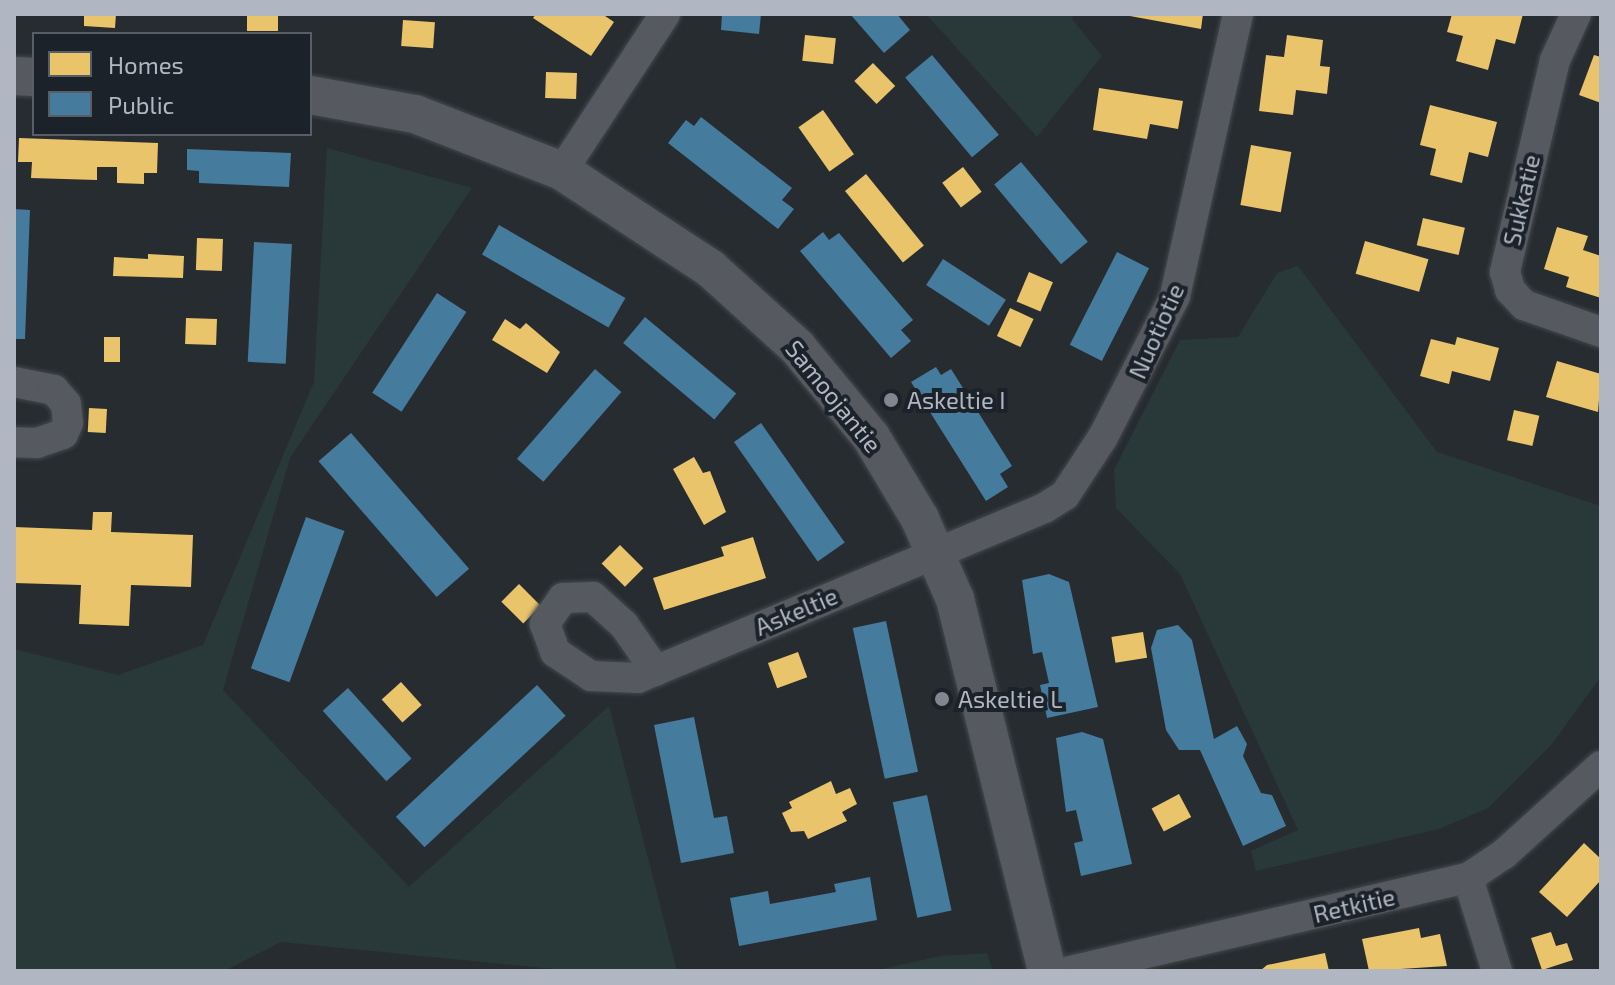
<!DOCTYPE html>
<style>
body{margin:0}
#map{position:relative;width:1615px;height:985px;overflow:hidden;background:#272c31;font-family:"Exo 2",sans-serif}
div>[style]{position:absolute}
.green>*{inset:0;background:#293839}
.homes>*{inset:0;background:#e9c46a;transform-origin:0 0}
.public>*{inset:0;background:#457b9d;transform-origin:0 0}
.roads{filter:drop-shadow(0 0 2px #44484c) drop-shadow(0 0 2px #44484c)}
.minor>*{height:30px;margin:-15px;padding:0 15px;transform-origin:15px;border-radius:15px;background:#565960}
.tertiary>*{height:38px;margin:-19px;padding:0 19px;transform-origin:19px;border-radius:19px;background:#565960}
.dots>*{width:22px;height:22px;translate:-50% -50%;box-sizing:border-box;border:4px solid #1b222a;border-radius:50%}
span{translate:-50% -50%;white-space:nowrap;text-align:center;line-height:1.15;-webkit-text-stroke:8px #1b222a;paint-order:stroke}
.street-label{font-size:24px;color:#b1b7c2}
.poi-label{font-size:24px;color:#b1b7c2}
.left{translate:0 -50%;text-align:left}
.frame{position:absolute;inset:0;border:16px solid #b1b7c2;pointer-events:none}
.legend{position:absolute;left:32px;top:32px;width:280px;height:104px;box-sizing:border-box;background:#1b222a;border:2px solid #575e67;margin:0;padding:10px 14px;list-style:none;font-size:24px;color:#b1b7c2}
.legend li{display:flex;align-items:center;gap:16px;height:40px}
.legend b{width:40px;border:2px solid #575e67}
</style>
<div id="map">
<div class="green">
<div style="clip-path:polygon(926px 14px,1074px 14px,1072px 19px,1102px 56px,1037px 137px)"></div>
<div style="clip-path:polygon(327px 148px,472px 188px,290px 458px,223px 690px,409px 887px,609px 706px,677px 971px,573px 971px,281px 942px,224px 971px,14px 971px,14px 649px,118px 675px,203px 645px,314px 382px)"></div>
<div style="clip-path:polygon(1298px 266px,1437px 452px,1601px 506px,1601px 676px,1552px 744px,1488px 808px,1439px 829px,1256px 871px,1251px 851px,1298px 830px,1180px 574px,1116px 508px,1114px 470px,1180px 340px,1238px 337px,1277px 273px)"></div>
<div style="clip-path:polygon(987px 953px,993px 971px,873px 971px,940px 956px)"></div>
</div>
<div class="homes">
<div style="clip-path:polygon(84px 14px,116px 14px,115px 28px,84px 26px)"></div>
<div style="left:247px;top:14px;width:31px;height:17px"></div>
<div style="clip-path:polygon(536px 14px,602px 14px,614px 22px,591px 56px,533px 18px)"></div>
<div style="clip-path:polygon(1119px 14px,1203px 14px,1201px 29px)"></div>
<div style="clip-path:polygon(1452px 14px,1523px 14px,1515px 44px,1496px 39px,1488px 70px,1456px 61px,1463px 36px,1447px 32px)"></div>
<div style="left:403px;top:20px;width:32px;height:26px;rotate:4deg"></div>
<div style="left:805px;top:35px;width:31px;height:26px;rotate:6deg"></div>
<div style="clip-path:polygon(1287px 35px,1323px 40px,1320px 66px,1330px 67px,1327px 94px,1296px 90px,1293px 115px,1259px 111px,1266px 55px,1284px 57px)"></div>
<div style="clip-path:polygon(1594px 55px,1601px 57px,1601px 103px,1579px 95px)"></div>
<div style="left:873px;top:63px;width:32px;height:26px;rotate:46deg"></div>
<div style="left:546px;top:72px;width:31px;height:26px;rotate:2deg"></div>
<div style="clip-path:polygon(1099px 88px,1183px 101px,1178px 129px,1150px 124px,1147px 139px,1093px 130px)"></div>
<div style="clip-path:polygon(1430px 105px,1497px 122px,1488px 157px,1469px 152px,1462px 183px,1430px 175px,1436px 149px,1420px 145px)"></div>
<div style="left:823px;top:110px;width:54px;height:30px;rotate:55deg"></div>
<div style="clip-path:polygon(19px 138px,158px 143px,157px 173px,144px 173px,144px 184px,117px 183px,117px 167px,97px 167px,97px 180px,31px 178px,32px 162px,18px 162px)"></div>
<div style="left:1251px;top:145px;width:41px;height:61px;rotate:10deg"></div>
<div style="left:963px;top:167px;width:31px;height:26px;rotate:53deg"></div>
<div style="left:866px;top:174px;width:92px;height:27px;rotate:51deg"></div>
<div style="left:1423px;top:218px;width:43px;height:28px;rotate:13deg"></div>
<div style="clip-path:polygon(1557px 227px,1588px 236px,1583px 250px,1601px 256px,1601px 298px,1566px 287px,1569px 277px,1544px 269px)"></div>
<div style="left:197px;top:238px;width:26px;height:32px;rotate:2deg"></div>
<div style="left:1365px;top:241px;width:66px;height:34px;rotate:16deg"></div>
<div style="clip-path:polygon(148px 254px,184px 256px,183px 278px,113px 276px,114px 257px,148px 259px)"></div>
<div style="left:1029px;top:272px;width:26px;height:32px;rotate:23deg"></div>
<div style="left:1010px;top:308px;width:26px;height:31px;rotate:25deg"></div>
<div style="left:186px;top:318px;width:31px;height:26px;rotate:2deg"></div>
<div style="clip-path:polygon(505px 319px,520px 329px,526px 323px,560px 352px,547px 373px,492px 340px)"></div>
<div style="left:104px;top:337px;width:16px;height:25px"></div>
<div style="clip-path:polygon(1457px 337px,1499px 348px,1490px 381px,1452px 371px,1449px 384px,1420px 376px,1431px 339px,1455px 345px)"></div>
<div style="clip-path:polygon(1557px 361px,1601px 374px,1598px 412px,1546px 397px)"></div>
<div style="left:89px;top:408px;width:18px;height:24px;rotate:3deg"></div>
<div style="left:1514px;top:410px;width:26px;height:31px;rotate:13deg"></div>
<div style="clip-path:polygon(694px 457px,703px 473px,710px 471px,726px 512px,704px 525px,673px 469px)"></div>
<div style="clip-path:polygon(93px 512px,112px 512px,111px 532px,193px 535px,191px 587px,131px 585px,129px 626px,79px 624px,81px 585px,14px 583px,14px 527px,92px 530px)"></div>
<div style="clip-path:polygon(753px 537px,766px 578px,664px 610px,653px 578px,724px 556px,721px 547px)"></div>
<div style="left:620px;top:545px;width:33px;height:26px;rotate:45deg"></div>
<div style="left:519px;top:584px;width:31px;height:25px;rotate:45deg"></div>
<div style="left:1143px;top:632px;width:26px;height:32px;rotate:81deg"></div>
<div style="left:798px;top:652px;width:27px;height:32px;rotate:70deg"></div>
<div style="left:401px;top:682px;width:31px;height:26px;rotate:48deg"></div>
<div style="clip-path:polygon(831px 781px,836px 794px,850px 788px,857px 804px,842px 812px,847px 821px,808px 839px,804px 831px,791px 832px,782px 813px,792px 808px,789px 802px)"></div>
<div style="left:1179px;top:794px;width:26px;height:31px;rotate:62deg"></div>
<div style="clip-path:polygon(1584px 843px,1601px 859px,1601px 880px,1567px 917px,1539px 892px)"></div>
<div style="clip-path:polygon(1419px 928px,1421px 938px,1440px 934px,1447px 966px,1369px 971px,1362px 939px)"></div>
<div style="clip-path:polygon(1551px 932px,1556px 946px,1567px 943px,1573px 960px,1542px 970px,1531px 938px)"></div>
<div style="clip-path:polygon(1325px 953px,1329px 971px,1260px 971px,1267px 965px)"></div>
</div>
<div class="public">
<div style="clip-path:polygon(722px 14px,761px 14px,759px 34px,721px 30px)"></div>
<div style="clip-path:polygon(850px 14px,897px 14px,910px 30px,884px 53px)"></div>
<div style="left:932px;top:55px;width:104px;height:35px;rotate:50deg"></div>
<div style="clip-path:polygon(701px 117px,792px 188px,782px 200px,794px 209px,778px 229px,668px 143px,686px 120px,694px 126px)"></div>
<div style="clip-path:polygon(187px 149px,291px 153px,289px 187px,199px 183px,199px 171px,187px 170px)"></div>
<div style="left:1021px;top:162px;width:104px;height:35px;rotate:50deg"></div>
<div style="clip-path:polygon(14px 209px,30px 210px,25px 339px,14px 339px)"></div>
<div style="left:499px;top:225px;width:146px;height:34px;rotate:30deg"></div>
<div style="clip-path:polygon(823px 232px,829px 240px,839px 233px,913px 320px,901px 330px,911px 341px,891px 358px,800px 251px)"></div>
<div style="left:254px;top:242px;width:38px;height:120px;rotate:3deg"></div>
<div style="left:1117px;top:252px;width:36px;height:104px;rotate:27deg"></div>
<div style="left:943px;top:259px;width:75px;height:31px;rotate:33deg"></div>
<div style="left:437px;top:293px;width:35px;height:119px;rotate:33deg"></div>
<div style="left:645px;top:317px;width:119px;height:34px;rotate:40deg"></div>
<div style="clip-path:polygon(936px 367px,941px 375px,951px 369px,1012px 466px,1000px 474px,1008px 487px,986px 501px,911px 382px)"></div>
<div style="left:595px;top:369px;width:35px;height:119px;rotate:41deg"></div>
<div style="left:761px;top:423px;width:146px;height:33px;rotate:55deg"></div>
<div style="left:351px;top:433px;width:180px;height:43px;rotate:49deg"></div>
<div style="left:306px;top:517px;width:41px;height:161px;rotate:20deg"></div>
<div style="clip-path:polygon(1049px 574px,1069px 582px,1098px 707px,1047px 718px,1040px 685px,1049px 683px,1042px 652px,1033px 654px,1022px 580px)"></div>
<div style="left:886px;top:621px;width:154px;height:34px;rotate:78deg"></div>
<div style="clip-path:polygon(1178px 625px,1192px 640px,1214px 739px,1237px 726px,1247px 744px,1243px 756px,1261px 793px,1272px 795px,1286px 826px,1243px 846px,1200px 750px,1179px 750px,1166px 730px,1151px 648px,1157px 630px)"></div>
<div style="left:537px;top:685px;width:42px;height:193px;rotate:47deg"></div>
<div style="left:348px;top:688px;width:95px;height:34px;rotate:48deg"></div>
<div style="clip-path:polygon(694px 717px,714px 818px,727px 816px,734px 853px,681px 863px,654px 725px)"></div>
<div style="clip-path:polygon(1082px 732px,1103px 739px,1132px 864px,1081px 876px,1074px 843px,1083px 841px,1076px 810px,1066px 812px,1056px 738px)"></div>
<div style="left:927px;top:795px;width:118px;height:35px;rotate:78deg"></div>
<div style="clip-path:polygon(870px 877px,877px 920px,739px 946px,730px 898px,768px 891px,770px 904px,836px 892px,834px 884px)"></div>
</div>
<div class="roads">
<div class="minor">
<div style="left:1576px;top:14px;width:51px;rotate:114.5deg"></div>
<div style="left:1555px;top:60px;width:218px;rotate:103.3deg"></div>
<div style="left:1505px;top:272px;width:19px;rotate:74deg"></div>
<div style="left:1510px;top:290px;width:21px;rotate:47deg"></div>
<div style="left:1524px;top:305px;width:82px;rotate:19.3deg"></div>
<div style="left:562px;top:171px;width:188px;rotate:-56.7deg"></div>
<div style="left:14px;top:382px;width:41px;rotate:11.3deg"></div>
<div style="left:54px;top:390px;width:18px;rotate:49deg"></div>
<div style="left:66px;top:404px;width:19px;rotate:84deg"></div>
<div style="left:68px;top:423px;width:12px;rotate:114deg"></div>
<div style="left:63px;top:434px;width:28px;rotate:161deg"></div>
<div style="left:37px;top:443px;width:23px;rotate:-178deg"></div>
<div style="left:656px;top:671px;width:56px;rotate:-124.8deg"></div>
<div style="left:624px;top:625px;width:42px;rotate:-137.9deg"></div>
<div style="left:593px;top:597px;width:30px;rotate:178deg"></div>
<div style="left:563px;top:598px;width:32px;rotate:125deg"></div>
<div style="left:545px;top:624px;width:30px;rotate:70deg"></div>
<div style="left:555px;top:652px;width:43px;rotate:33.7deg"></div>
<div style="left:591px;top:676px;width:47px;rotate:2.4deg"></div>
<div style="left:638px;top:678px;width:442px;rotate:-22.7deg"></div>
<div style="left:1046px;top:507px;width:22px;rotate:-32deg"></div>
<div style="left:1065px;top:495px;width:69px;rotate:-56.8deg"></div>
<div style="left:1103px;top:437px;width:158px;rotate:-62.9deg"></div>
<div style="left:1175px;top:296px;width:289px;rotate:-77.4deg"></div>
<div style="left:1468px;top:878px;width:97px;rotate:72.7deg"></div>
<div style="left:1070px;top:971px;width:409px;rotate:-13.2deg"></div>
<div style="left:1468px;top:878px;width:43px;rotate:-33.7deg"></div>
<div style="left:1504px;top:854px;width:131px;rotate:-42.2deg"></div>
</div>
<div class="tertiary">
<div style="left:14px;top:76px;width:20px;rotate:3deg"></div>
<div style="left:310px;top:95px;width:107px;rotate:10.3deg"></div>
<div style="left:415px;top:114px;width:158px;rotate:21.2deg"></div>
<div style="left:562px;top:171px;width:178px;rotate:33.3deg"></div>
<div style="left:711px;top:269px;width:116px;rotate:42.2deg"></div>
<div style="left:797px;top:347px;width:117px;rotate:50.6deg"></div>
<div style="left:871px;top:437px;width:96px;rotate:59.1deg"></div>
<div style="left:920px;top:519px;width:87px;rotate:66.4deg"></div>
<div style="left:955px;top:599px;width:383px;rotate:76.1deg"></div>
</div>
</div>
<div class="dots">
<div style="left:891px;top:400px;background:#81868f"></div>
<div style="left:942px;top:699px;background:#81868f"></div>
</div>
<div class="street-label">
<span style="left:1521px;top:200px;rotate:-77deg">Sukkatie</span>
<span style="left:1156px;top:331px;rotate:-66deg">Nuotiotie</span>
<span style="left:834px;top:396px;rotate:51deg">Samoojantie</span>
<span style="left:796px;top:611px;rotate:-23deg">Askeltie</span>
<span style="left:1354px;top:905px;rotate:-13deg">Retkitie</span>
</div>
<div class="poi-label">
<span class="left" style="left:907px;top:400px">Askeltie I</span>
<span class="left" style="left:958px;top:699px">Askeltie L</span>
</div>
<div class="frame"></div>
<ul class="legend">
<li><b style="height:22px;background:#e9c46a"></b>Homes</li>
<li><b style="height:22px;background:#457b9d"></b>Public</li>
</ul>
</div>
